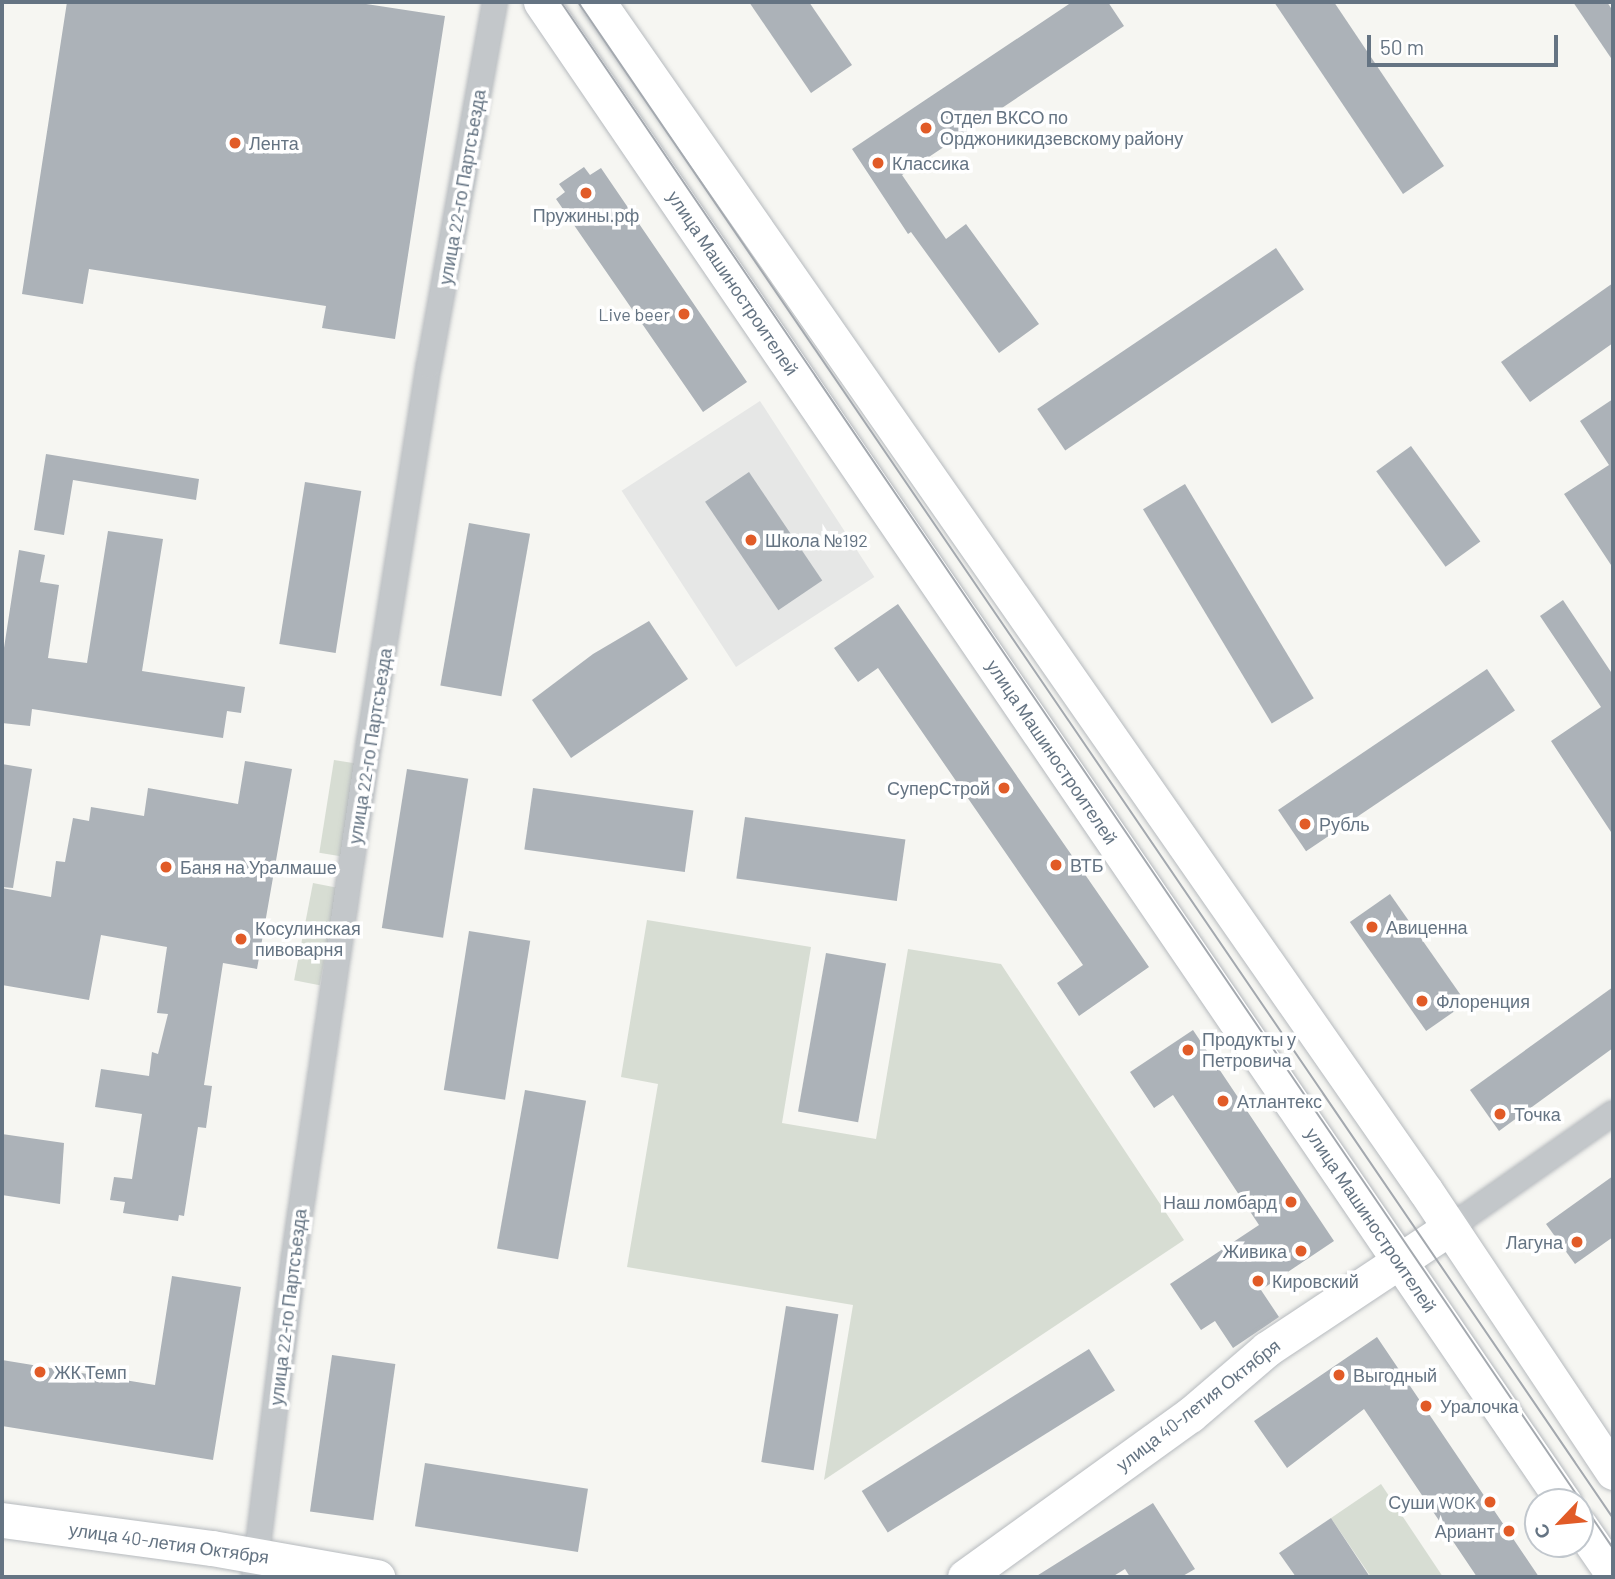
<!DOCTYPE html>
<meta charset="utf-8">
<style>
body{margin:0}
#map{position:relative;width:1615px;height:1579px;overflow:hidden;background:#f6f6f2;font-family:Barlow,sans-serif}
div>[style]{position:absolute}
.built>*{inset:0;background:#e6e7e6;transform-origin:0 0}
.green>*{inset:0;background:#d7ddd3;transform-origin:0 0}
.building>*{inset:0;background:#acb2b8;transform-origin:0 0}
.roads{filter:drop-shadow(0 0 2px #b6babe) drop-shadow(0 0 2px #b6babe)}
.street>*{height:24px;margin:-12px;padding:0 12px;transform-origin:12px;border-radius:12px;background:#c3c7ca}
.secondary>*{height:35px;margin:-17.5px;padding:0 17.5px;transform-origin:17.5px;border-radius:17.5px;background:#fff}
.tram>*{height:2px;margin:-1px;padding:0 1px;transform-origin:1px;border-radius:1px;background:#a4a9af}
.dots>*{width:19px;height:19px;translate:-50% -50%;box-sizing:border-box;border:4px solid #fff;border-radius:50%}
span{translate:-50% -50%;white-space:nowrap;text-align:center;line-height:1.15;-webkit-text-stroke:7px #fff;paint-order:stroke}
.poi-label{font-size:18px;color:#657483}
.left{translate:0 -50%;text-align:left}
.right{translate:-100% -50%;text-align:right}
.street-label{font-size:18px;color:#657483}
.frame{position:absolute;inset:0;border:4px solid #657483;pointer-events:none}
.north{position:absolute;left:1524px;top:1488px;width:70px;height:70px;box-sizing:border-box;background:#fff;border:2px solid #c1c7cd;border-radius:50%;rotate:244deg;font-size:19px;font-weight:700;line-height:28px;text-align:center;color:#657483}
.north::after{content:'';display:block;margin:auto;width:24px;height:32px;background:#e15b27;clip-path:polygon(50% 0,100% 100%,50% 72%,0 100%)}
.scale{position:absolute;left:1367px;top:35px;width:191px;height:32px;box-sizing:border-box;border:4px solid #657483;border-top:0;padding-left:9px;font-size:21px;line-height:24px;white-space:nowrap;color:#657483;-webkit-text-stroke:5px #fff;paint-order:stroke}
</style>
<div id="map">
<div class="built">
<div style="left:760px;top:401px;width:210px;height:165px;rotate:57deg"></div>
</div>
<div class="green">
<div style="left:334px;top:760px;width:26px;height:94px;rotate:9deg"></div>
<div style="left:313px;top:883px;width:26px;height:99px;rotate:11deg"></div>
<div style="clip-path:polygon(647px 920px,811px 947px,782px 1123px,876px 1139px,908px 949px,1001px 964px,1184px 1240px,824px 1480px,853px 1305px,627px 1267px,658px 1084px,621px 1077px)"></div>
<div style="clip-path:polygon(1381px 1484px,1443px 1577px,1371px 1577px,1331px 1518px)"></div>
</div>
<div class="building">
<div style="clip-path:polygon(67px 2px,353px 2px,445px 16px,395px 339px,322px 328px,326px 306px,89px 269px,83px 304px,22px 294px)"></div>
<div style="clip-path:polygon(749px 2px,809px 2px,852px 65px,811px 93px)"></div>
<div style="clip-path:polygon(1072px 2px,1108px 2px,1124px 26px,902px 175px,946px 239px,966px 224px,1039px 324px,999px 353px,911px 232px,908px 234px,852px 149px)"></div>
<div style="clip-path:polygon(1274px 2px,1334px 2px,1444px 166px,1403px 194px)"></div>
<div style="clip-path:polygon(1573px 2px,1607px 2px,1613px 11px,1613px 61px)"></div>
<div style="clip-path:polygon(584px 167px,590px 175px,601px 168px,747px 382px,703px 412px,556px 199px,565px 192px,559px 184px)"></div>
<div style="left:1276px;top:248px;width:50px;height:288px;rotate:56deg"></div>
<div style="clip-path:polygon(1613px 283px,1613px 343px,1530px 402px,1501px 362px)"></div>
<div style="clip-path:polygon(1613px 399px,1613px 568px,1564px 494px,1609px 465px,1580px 421px)"></div>
<div style="left:1411px;top:446px;width:118px;height:43px;rotate:54deg"></div>
<div style="clip-path:polygon(46px 454px,199px 479px,196px 500px,73px 480px,64px 535px,34px 530px)"></div>
<div style="left:749px;top:472px;width:131px;height:53px;rotate:56deg"></div>
<div style="left:305px;top:482px;width:57px;height:164px;rotate:9deg"></div>
<div style="left:1185px;top:484px;width:250px;height:49px;rotate:59deg"></div>
<div style="left:469px;top:523px;width:62px;height:165px;rotate:10deg"></div>
<div style="clip-path:polygon(108px 531px,163px 539px,142px 671px,245px 687px,241px 713px,227px 711px,223px 738px,32px 709px,30px 726px,2px 723px,2px 661px,19px 550px,45px 555px,40px 582px,59px 585px,48px 658px,87px 663px)"></div>
<div style="clip-path:polygon(1563px 600px,1613px 675px,1613px 835px,1551px 741px,1601px 707px,1540px 616px)"></div>
<div style="clip-path:polygon(898px 604px,1149px 967px,1079px 1016px,1057px 983px,1083px 965px,878px 668px,858px 682px,834px 648px)"></div>
<div style="clip-path:polygon(649px 621px,688px 679px,571px 758px,532px 700px,593px 654px)"></div>
<div style="left:1487px;top:669px;width:50px;height:252px;rotate:56deg"></div>
<div style="clip-path:polygon(245px 761px,292px 769px,257px 969px,223px 963px,204px 1085px,212px 1086px,206px 1128px,198px 1127px,184px 1216px,179px 1215px,178px 1221px,123px 1213px,125px 1202px,110px 1200px,114px 1177px,132px 1179px,142px 1114px,95px 1107px,101px 1069px,149px 1076px,152px 1052px,158px 1054px,168px 1014px,157px 1013px,167px 947px,101px 935px,89px 1000px,2px 985px,2px 888px,51px 897px,56px 861px,65px 862px,73px 818px,89px 821px,91px 807px,144px 816px,148px 788px,238px 804px)"></div>
<div style="clip-path:polygon(2px 764px,32px 769px,13px 888px,2px 887px)"></div>
<div style="left:407px;top:769px;width:62px;height:161px;rotate:9deg"></div>
<div style="left:533px;top:788px;width:162px;height:62px;rotate:8deg"></div>
<div style="left:745px;top:817px;width:162px;height:62px;rotate:8deg"></div>
<div style="left:1390px;top:894px;width:133px;height:49px;rotate:55deg"></div>
<div style="left:469px;top:931px;width:62px;height:161px;rotate:9deg"></div>
<div style="left:826px;top:953px;width:61px;height:161px;rotate:10deg"></div>
<div style="clip-path:polygon(1613px 987px,1613px 1048px,1499px 1131px,1470px 1090px)"></div>
<div style="clip-path:polygon(1193px 1030px,1334px 1241px,1261px 1290px,1279px 1317px,1233px 1348px,1215px 1321px,1201px 1330px,1170px 1284px,1259px 1225px,1173px 1095px,1154px 1108px,1130px 1072px)"></div>
<div style="left:525px;top:1090px;width:62px;height:161px;rotate:10deg"></div>
<div style="clip-path:polygon(2px 1134px,64px 1143px,60px 1204px,2px 1195px)"></div>
<div style="clip-path:polygon(1613px 1176px,1613px 1237px,1575px 1264px,1546px 1224px)"></div>
<div style="clip-path:polygon(172px 1276px,241px 1287px,213px 1460px,2px 1426px,2px 1360px,155px 1385px)"></div>
<div style="left:786px;top:1306px;width:53px;height:158px;rotate:9deg"></div>
<div style="clip-path:polygon(1377px 1337px,1539px 1577px,1477px 1577px,1364px 1409px,1287px 1468px,1254px 1421px)"></div>
<div style="left:1089px;top:1349px;width:49px;height:268px;rotate:58deg"></div>
<div style="left:332px;top:1355px;width:64px;height:158px;rotate:8deg"></div>
<div style="left:425px;top:1463px;width:165px;height:64px;rotate:9deg"></div>
<div style="clip-path:polygon(1153px 1503px,1195px 1569px,1181px 1577px,1130px 1577px,1125px 1569px,1112px 1577px,1035px 1577px)"></div>
<div style="clip-path:polygon(1331px 1518px,1370px 1577px,1296px 1577px,1279px 1553px)"></div>
</div>
<div class="roads">
<div class="street">
<div style="left:1449px;top:1228px;width:200px;rotate:-35deg"></div>
<div style="left:254px;top:1577px;width:323px;rotate:-82.9deg"></div>
<div style="left:294px;top:1256px;width:519px;rotate:-81.7deg"></div>
<div style="left:369px;top:742px;width:382px;rotate:-81deg"></div>
<div style="left:429px;top:365px;width:369px;rotate:-79.7deg"></div>
</div>
<div class="secondary">
<div style="left:541px;top:2px;width:1816px;rotate:55.71deg"></div>
<div style="left:598px;top:2px;width:1448px;rotate:55.16deg"></div>
<div style="left:1425px;top:1190px;width:339px;rotate:56.3deg"></div>
<div style="left:2px;top:1520px;width:212px;rotate:7.6deg"></div>
<div style="left:212px;top:1548px;width:168px;rotate:10deg"></div>
<div style="left:1580px;top:1526px;width:58px;rotate:55.5deg"></div>
<div style="left:965px;top:1577px;width:277px;rotate:-35.8deg"></div>
<div style="left:1190px;top:1415px;width:101px;rotate:-40.6deg"></div>
<div style="left:1267px;top:1349px;width:219px;rotate:-33.6deg"></div>
</div>
</div>
<div class="tram">
<div style="left:561px;top:2px;width:1870px;rotate:55.77deg"></div>
<div style="left:578px;top:2px;width:1836px;rotate:55.68deg"></div>
</div>
<div class="dots">
<div style="left:926px;top:128px;background:#e15b27"></div>
<div style="left:235px;top:143px;background:#e15b27"></div>
<div style="left:878px;top:163px;background:#e15b27"></div>
<div style="left:586px;top:193px;background:#e15b27"></div>
<div style="left:684px;top:314px;background:#e15b27"></div>
<div style="left:751px;top:540px;background:#e15b27"></div>
<div style="left:1004px;top:788px;background:#e15b27"></div>
<div style="left:1305px;top:824px;background:#e15b27"></div>
<div style="left:1056px;top:865px;background:#e15b27"></div>
<div style="left:166px;top:867px;background:#e15b27"></div>
<div style="left:1372px;top:927px;background:#e15b27"></div>
<div style="left:241px;top:939px;background:#e15b27"></div>
<div style="left:1422px;top:1001px;background:#e15b27"></div>
<div style="left:1188px;top:1050px;background:#e15b27"></div>
<div style="left:1223px;top:1101px;background:#e15b27"></div>
<div style="left:1500px;top:1114px;background:#e15b27"></div>
<div style="left:1291px;top:1202px;background:#e15b27"></div>
<div style="left:1577px;top:1242px;background:#e15b27"></div>
<div style="left:1301px;top:1251px;background:#e15b27"></div>
<div style="left:1258px;top:1281px;background:#e15b27"></div>
<div style="left:40px;top:1372px;background:#e15b27"></div>
<div style="left:1339px;top:1375px;background:#e15b27"></div>
<div style="left:1426px;top:1406px;background:#e15b27"></div>
<div style="left:1490px;top:1502px;background:#e15b27"></div>
<div style="left:1509px;top:1531px;background:#e15b27"></div>
</div>
<div class="poi-label">
<span class="left" style="left:940px;top:128px">Отдел ВКСО по<br>Орджоникидзевскому району</span>
<span class="left" style="left:249px;top:143px">Лента</span>
<span class="left" style="left:892px;top:163px">Классика</span>
<span style="left:586px;top:215px">Пружины.рф</span>
<span class="right" style="left:670px;top:314px">Live beer</span>
<span class="left" style="left:765px;top:540px">Школа №192</span>
<span class="right" style="left:990px;top:788px">СуперСтрой</span>
<span class="left" style="left:1319px;top:824px">Рубль</span>
<span class="left" style="left:1070px;top:865px">ВТБ</span>
<span class="left" style="left:180px;top:867px">Баня на Уралмаше</span>
<span class="left" style="left:1386px;top:927px">Авиценна</span>
<span class="left" style="left:255px;top:939px">Косулинская<br>пивоварня</span>
<span class="left" style="left:1436px;top:1001px">Флоренция</span>
<span class="left" style="left:1202px;top:1050px">Продукты у<br>Петровича</span>
<span class="left" style="left:1237px;top:1101px">Атлантекс</span>
<span class="left" style="left:1514px;top:1114px">Точка</span>
<span class="right" style="left:1277px;top:1202px">Наш ломбард</span>
<span class="right" style="left:1563px;top:1242px">Лагуна</span>
<span class="right" style="left:1287px;top:1251px">Живика</span>
<span class="left" style="left:1272px;top:1281px">Кировский</span>
<span class="left" style="left:54px;top:1372px">ЖК Темп</span>
<span class="left" style="left:1353px;top:1375px">Выгодный</span>
<span class="left" style="left:1440px;top:1406px">Уралочка</span>
<span class="right" style="left:1476px;top:1502px">Суши WOK</span>
<span class="right" style="left:1495px;top:1531px">Ариант</span>
</div>
<div class="street-label">
<span style="left:462px;top:187px;rotate:-80deg">улица 22-го Партсъезда</span>
<span style="left:733px;top:283px;rotate:56deg">улица Машиностроителей</span>
<span style="left:370px;top:746px;rotate:-81deg">улица 22-го Партсъезда</span>
<span style="left:1052px;top:752px;rotate:56deg">улица Машиностроителей</span>
<span style="left:1371px;top:1220px;rotate:56deg">улица Машиностроителей</span>
<span style="left:288px;top:1307px;rotate:-83deg">улица 22-го Партсъезда</span>
<span style="left:1198px;top:1405px;rotate:-38deg">улица 40-летия Октября</span>
<span style="left:169px;top:1543px;rotate:8deg">улица 40-летия Октября</span>
</div>
<div class="frame"></div>
<div class="north">С</div>
<div class="scale">50 m</div>
</div>
